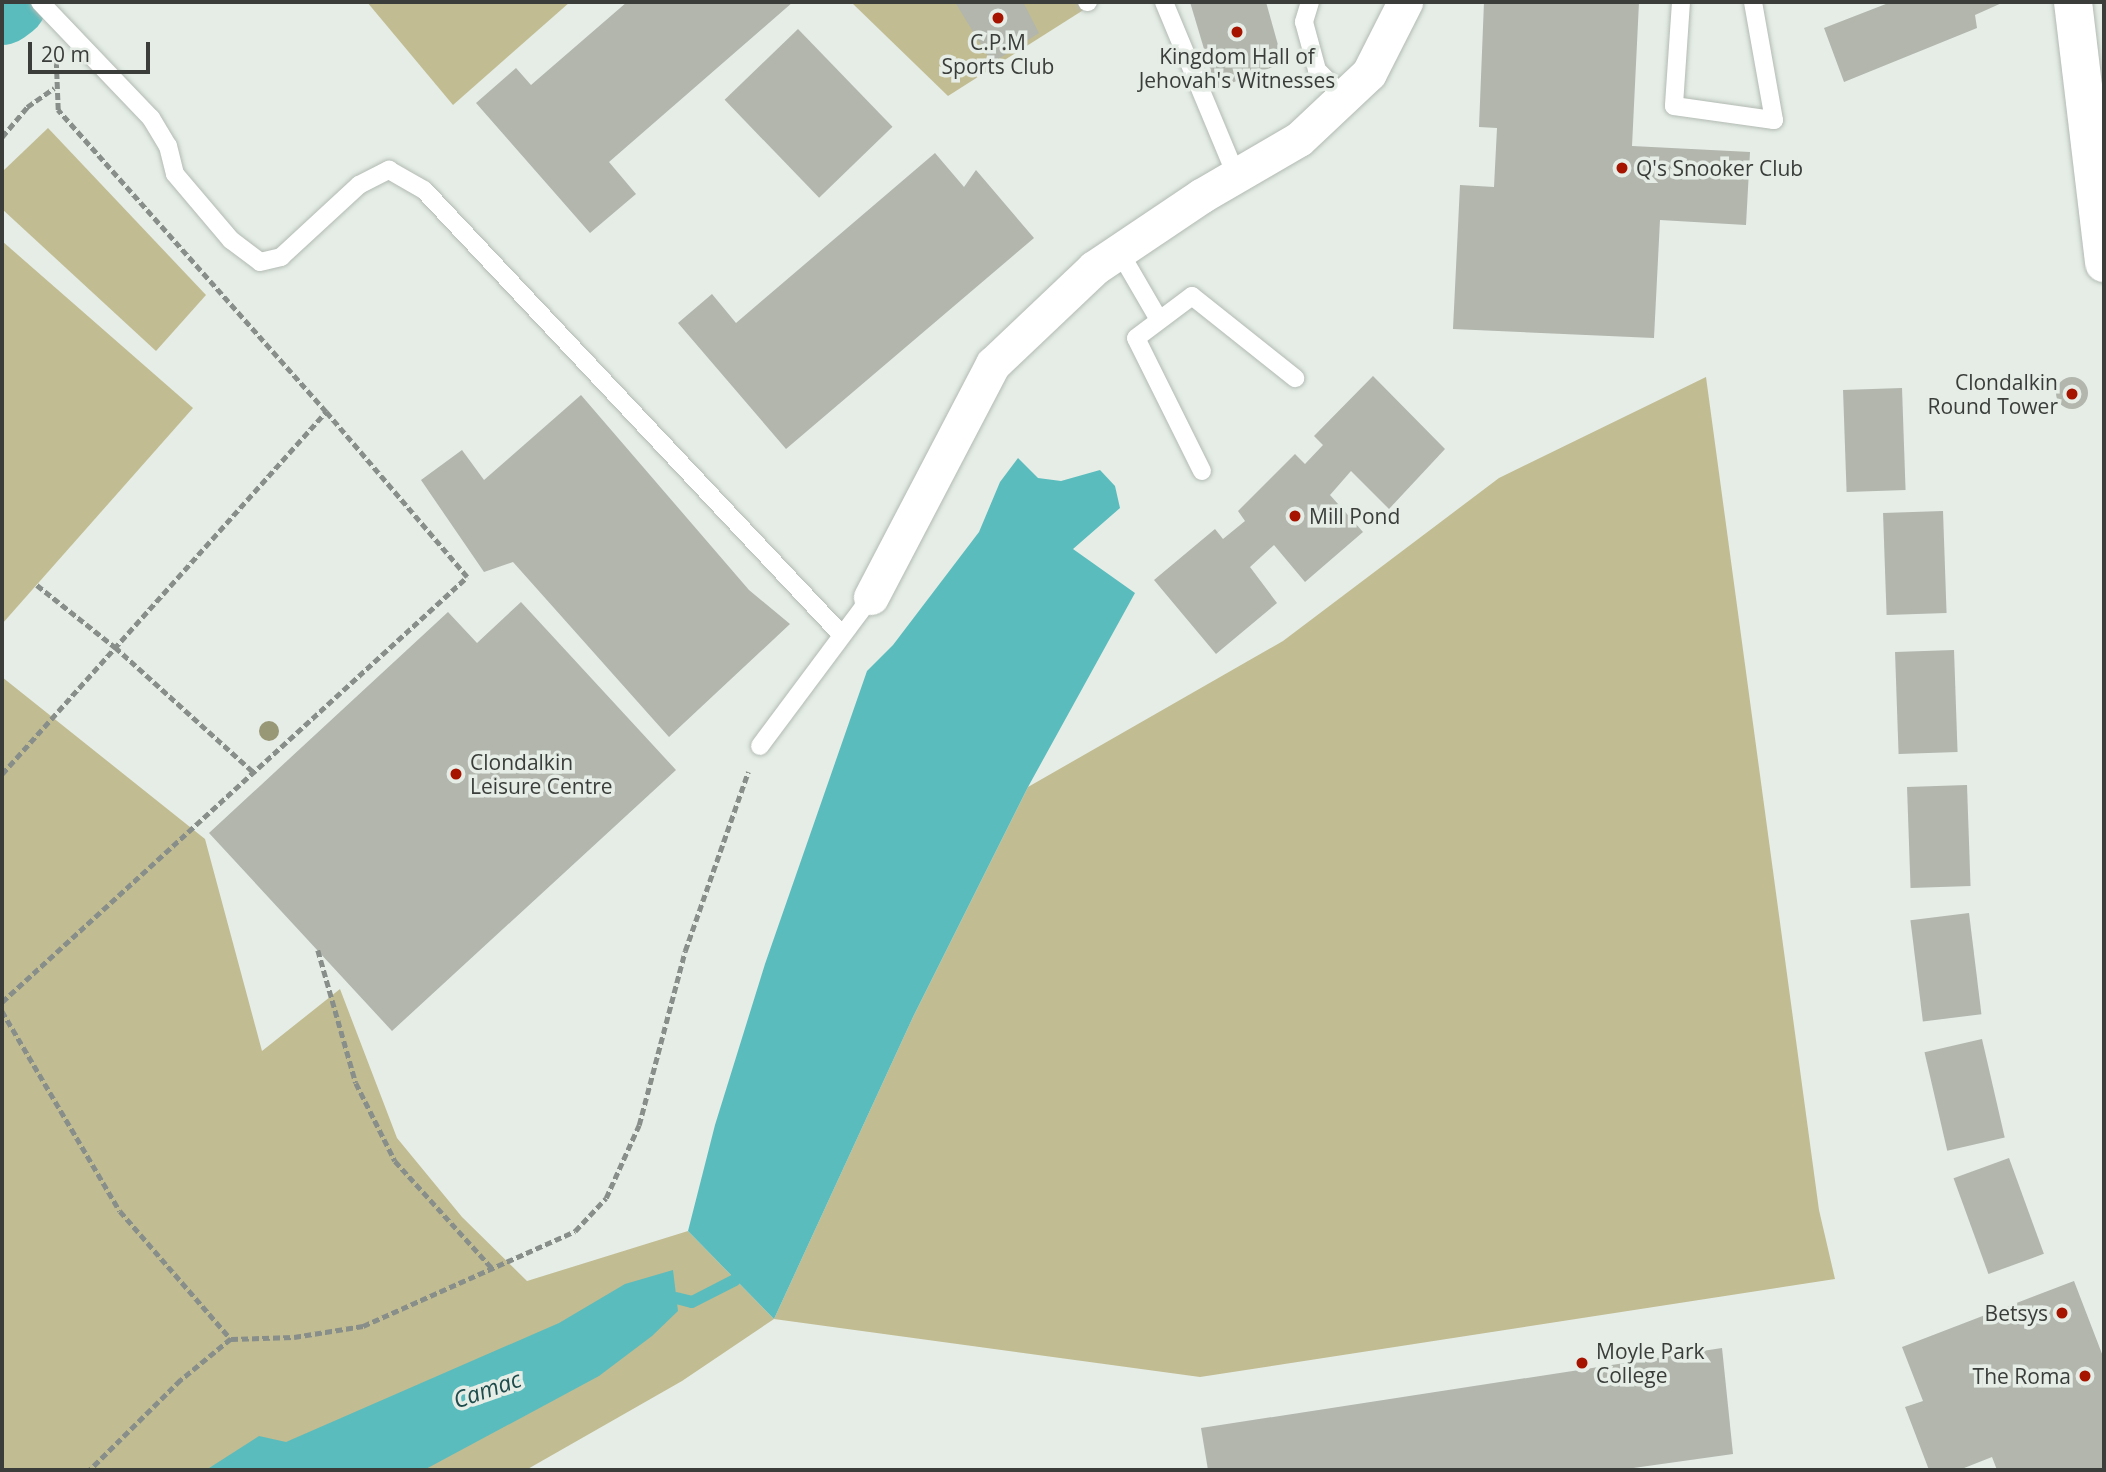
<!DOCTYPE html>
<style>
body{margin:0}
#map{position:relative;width:2106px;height:1472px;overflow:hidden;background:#e5ede6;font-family:"Open Sans",sans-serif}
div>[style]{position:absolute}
.green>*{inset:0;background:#c1bc92}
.water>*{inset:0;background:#5bbcbd}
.stream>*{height:12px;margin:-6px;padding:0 6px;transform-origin:6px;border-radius:6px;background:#5bbcbd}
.river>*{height:74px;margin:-37px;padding:0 37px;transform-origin:37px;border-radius:37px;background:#5bbcbd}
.building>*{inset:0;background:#b2b6ad;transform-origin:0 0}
.round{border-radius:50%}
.path>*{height:4.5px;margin-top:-2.25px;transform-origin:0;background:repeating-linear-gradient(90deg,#888e89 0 7px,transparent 0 10.5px)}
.roads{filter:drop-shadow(0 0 2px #b2bab3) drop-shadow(0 0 2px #b2bab3)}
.lane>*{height:18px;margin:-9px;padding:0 9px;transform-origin:9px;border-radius:9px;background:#fff}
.street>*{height:35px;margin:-17.5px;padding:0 17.5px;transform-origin:17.5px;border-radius:17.5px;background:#fff}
.secondary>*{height:38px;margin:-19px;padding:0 19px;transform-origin:19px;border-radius:19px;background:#fff}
.trees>*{width:20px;height:20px;margin:-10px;border-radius:50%;background:#989877}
.dots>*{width:19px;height:19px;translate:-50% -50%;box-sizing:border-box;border:4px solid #e5ede6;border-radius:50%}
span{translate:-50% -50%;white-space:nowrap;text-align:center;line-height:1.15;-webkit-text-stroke:7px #e5ede6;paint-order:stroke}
.poi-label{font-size:21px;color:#3a3d3a}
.left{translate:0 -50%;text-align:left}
.right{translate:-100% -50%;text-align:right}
.water-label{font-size:23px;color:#1e4b4b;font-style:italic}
.frame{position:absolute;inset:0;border:4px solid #3a3d3a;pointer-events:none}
.scale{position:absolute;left:28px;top:42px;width:122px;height:32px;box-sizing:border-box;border:4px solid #3a3d3a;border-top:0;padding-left:9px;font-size:21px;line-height:24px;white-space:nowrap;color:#3a3d3a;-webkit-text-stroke:5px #e5ede6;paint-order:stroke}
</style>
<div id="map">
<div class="green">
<div style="clip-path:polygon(367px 2px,570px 2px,453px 105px)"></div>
<div style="clip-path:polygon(851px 2px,1096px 2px,948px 96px)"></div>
<div style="clip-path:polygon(48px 128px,206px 295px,156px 351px,2px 209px,2px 172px)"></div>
<div style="clip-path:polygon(2px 241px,193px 408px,2px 624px)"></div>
<div style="clip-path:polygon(1706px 377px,1819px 1210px,1835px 1279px,1200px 1377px,774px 1319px,682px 1381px,526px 1470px,2px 1470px,2px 677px,205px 839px,262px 1051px,340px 989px,397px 1138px,462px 1217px,527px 1281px,688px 1231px,774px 1319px,913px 1017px,1028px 787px,1283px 641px,1499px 478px)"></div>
</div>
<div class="water">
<div style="clip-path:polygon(1018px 458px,1038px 478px,1061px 481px,1100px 470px,1115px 486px,1120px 508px,1073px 549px,1135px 593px,1028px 787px,913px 1017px,774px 1319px,688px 1231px,715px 1125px,765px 964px,867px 671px,893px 645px,979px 532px,1000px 482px)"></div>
<div style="clip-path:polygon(673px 1270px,678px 1311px,652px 1336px,599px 1376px,424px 1470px,206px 1470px,259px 1436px,286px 1442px,559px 1323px,625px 1284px)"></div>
</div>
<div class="stream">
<div style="left:676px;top:1298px;width:16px;rotate:14deg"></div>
<div style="left:692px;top:1302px;width:48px;rotate:-27.1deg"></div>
</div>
<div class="river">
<div style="left:2px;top:8px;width:10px;rotate:-37deg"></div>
</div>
<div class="building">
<div style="clip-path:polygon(627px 2px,793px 2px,609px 162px,636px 194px,590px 233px,476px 103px,516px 68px,531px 85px)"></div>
<div style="clip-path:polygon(955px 2px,1023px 2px,1039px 33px,992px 63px)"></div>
<div style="clip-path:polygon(1190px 2px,1266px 2px,1283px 63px,1216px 89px)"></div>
<div style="clip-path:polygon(1484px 2px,1639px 2px,1632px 146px,1750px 152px,1746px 225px,1660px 220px,1654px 338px,1453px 329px,1460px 185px,1494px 187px,1497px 128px,1479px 127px)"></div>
<div style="clip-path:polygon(1891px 2px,2004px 2px,1975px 15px,1977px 28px,1844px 82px,1824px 28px)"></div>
<div style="left:798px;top:29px;width:136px;height:102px;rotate:46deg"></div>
<div style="clip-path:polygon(935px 153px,964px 187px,976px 170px,1034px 238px,786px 449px,678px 323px,712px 294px,736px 323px)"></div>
<div style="clip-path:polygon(1373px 376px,1445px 449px,1389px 509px,1351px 471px,1330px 495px,1363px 532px,1305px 582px,1274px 545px,1250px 567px,1277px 603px,1216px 654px,1154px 580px,1215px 529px,1223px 539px,1245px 521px,1238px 511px,1295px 454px,1305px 464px,1323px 445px,1314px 436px)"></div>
<div class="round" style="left:2056px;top:377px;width:32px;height:32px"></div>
<div style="left:1902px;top:388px;width:102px;height:59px;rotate:88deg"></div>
<div style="clip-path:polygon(581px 395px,749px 590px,790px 624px,669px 737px,513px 562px,484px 572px,421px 480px,462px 450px,484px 480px)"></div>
<div style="left:1943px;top:511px;width:102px;height:60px;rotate:88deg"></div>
<div style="clip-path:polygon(521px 602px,676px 770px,392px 1031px,209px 833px,448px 612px,477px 643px)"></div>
<div style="left:1954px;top:650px;width:102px;height:59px;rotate:88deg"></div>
<div style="left:1967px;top:785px;width:101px;height:60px;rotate:88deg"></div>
<div style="left:1969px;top:913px;width:102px;height:59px;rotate:83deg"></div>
<div style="left:1982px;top:1039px;width:101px;height:59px;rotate:77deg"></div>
<div style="left:2009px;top:1158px;width:102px;height:59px;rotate:70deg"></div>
<div style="clip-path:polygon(2074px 1281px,2104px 1359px,2104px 1470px,1997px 1470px,1992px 1457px,1959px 1470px,1929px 1470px,1905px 1407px,1923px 1401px,1902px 1347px)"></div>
<div style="clip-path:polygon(1722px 1348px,1733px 1454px,1619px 1470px,1208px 1470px,1201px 1428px)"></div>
</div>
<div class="path">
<div style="left:2px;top:137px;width:39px;rotate:-50deg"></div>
<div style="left:27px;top:107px;width:33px;rotate:-35deg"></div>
<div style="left:37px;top:585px;width:100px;rotate:38.5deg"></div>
<div style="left:115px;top:647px;width:185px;rotate:42.1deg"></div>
<div style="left:2px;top:774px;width:486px;rotate:-48.2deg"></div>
<div style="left:326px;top:412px;width:404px;rotate:-131.6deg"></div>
<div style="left:58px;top:110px;width:49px;rotate:-92.3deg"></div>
<div style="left:318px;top:950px;width:138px;rotate:74.1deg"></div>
<div style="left:356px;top:1083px;width:87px;rotate:63.4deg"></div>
<div style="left:395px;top:1161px;width:147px;rotate:47.8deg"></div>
<div style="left:2px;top:1002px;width:630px;rotate:-42.43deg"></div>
<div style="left:467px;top:577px;width:217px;rotate:-130.5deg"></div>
<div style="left:2px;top:1011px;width:232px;rotate:59.5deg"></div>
<div style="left:120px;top:1211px;width:169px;rotate:49.1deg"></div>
<div style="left:231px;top:1339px;width:65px;rotate:140.6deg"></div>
<div style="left:181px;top:1380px;width:128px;rotate:135.3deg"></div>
<div style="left:231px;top:1339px;width:63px;rotate:-1.8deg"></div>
<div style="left:294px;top:1337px;width:70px;rotate:-9.1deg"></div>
<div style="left:363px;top:1326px;width:232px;rotate:-24.1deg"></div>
<div style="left:575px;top:1231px;width:45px;rotate:-46.8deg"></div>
<div style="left:606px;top:1198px;width:80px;rotate:-65.7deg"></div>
<div style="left:639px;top:1125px;width:180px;rotate:-75.2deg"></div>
<div style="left:685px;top:951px;width:190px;rotate:-70.6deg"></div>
</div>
<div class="roads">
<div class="lane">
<div style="left:40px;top:2px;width:161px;rotate:46.3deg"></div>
<div style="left:151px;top:118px;width:33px;rotate:59deg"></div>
<div style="left:168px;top:146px;width:29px;rotate:76deg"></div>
<div style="left:175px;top:174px;width:87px;rotate:49.7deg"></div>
<div style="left:231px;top:240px;width:36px;rotate:37deg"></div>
<div style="left:260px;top:262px;width:22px;rotate:-13deg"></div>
<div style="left:281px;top:257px;width:106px;rotate:-42.7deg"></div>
<div style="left:359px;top:185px;width:34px;rotate:-27deg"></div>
<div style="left:389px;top:170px;width:40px;rotate:29.7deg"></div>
<div style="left:424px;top:190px;width:609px;rotate:46.8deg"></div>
<div style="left:1087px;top:2px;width:1px"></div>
<div style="left:1164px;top:2px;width:187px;rotate:67.4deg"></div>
<div style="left:1310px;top:2px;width:21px;rotate:107deg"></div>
<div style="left:1304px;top:22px;width:50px;rotate:74.8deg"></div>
<div style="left:1317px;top:70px;width:38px;rotate:45deg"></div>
<div style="left:1681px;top:2px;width:104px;rotate:93.9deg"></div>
<div style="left:1674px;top:106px;width:101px;rotate:8deg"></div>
<div style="left:1774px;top:120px;width:120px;rotate:-100.1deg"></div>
<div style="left:1119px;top:251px;width:78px;rotate:59.8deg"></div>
<div style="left:1202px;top:471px;width:148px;rotate:-116.4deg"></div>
<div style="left:1136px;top:338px;width:70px;rotate:-36.9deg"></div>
<div style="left:1192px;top:296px;width:132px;rotate:38.5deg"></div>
<div style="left:760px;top:746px;width:186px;rotate:-53.3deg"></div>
</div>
<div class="street">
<div style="left:871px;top:597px;width:263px;rotate:-62.4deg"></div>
<div style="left:993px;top:364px;width:139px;rotate:-43.5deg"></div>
<div style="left:1094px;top:268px;width:129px;rotate:-33.9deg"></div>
<div style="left:1201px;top:196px;width:113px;rotate:-30.2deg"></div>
<div style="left:1299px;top:139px;width:96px;rotate:-43.3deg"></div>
<div style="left:1369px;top:73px;width:80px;rotate:-63.1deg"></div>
</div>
<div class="secondary">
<div style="left:2073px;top:2px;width:263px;rotate:83.2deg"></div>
</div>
</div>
<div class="trees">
<div style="left:269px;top:731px"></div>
</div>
<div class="dots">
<div style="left:998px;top:18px;background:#a61400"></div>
<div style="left:1237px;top:32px;background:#a61400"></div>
<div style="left:1622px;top:168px;background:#a61400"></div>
<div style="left:2072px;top:394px;background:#a61400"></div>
<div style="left:1295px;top:516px;background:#a61400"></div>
<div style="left:456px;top:774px;background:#a61400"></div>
<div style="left:2062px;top:1313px;background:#a61400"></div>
<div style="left:1582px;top:1363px;background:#a61400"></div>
<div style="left:2085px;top:1376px;background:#a61400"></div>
</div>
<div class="poi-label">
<span style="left:998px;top:54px">C.P.M<br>Sports Club</span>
<span style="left:1237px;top:68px">Kingdom Hall of<br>Jehovah's Witnesses</span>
<span class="left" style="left:1636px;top:168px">Q's Snooker Club</span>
<span class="right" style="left:2058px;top:394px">Clondalkin<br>Round Tower</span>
<span class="left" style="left:1309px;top:516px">Mill Pond</span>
<span class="left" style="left:470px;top:774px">Clondalkin<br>Leisure Centre</span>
<span class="right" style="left:2048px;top:1313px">Betsys</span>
<span class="left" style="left:1596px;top:1363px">Moyle Park<br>College</span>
<span class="right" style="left:2071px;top:1376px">The Roma</span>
</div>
<div class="water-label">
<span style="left:487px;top:1389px;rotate:-19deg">Camac</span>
</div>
<div class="frame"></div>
<div class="scale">20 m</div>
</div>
